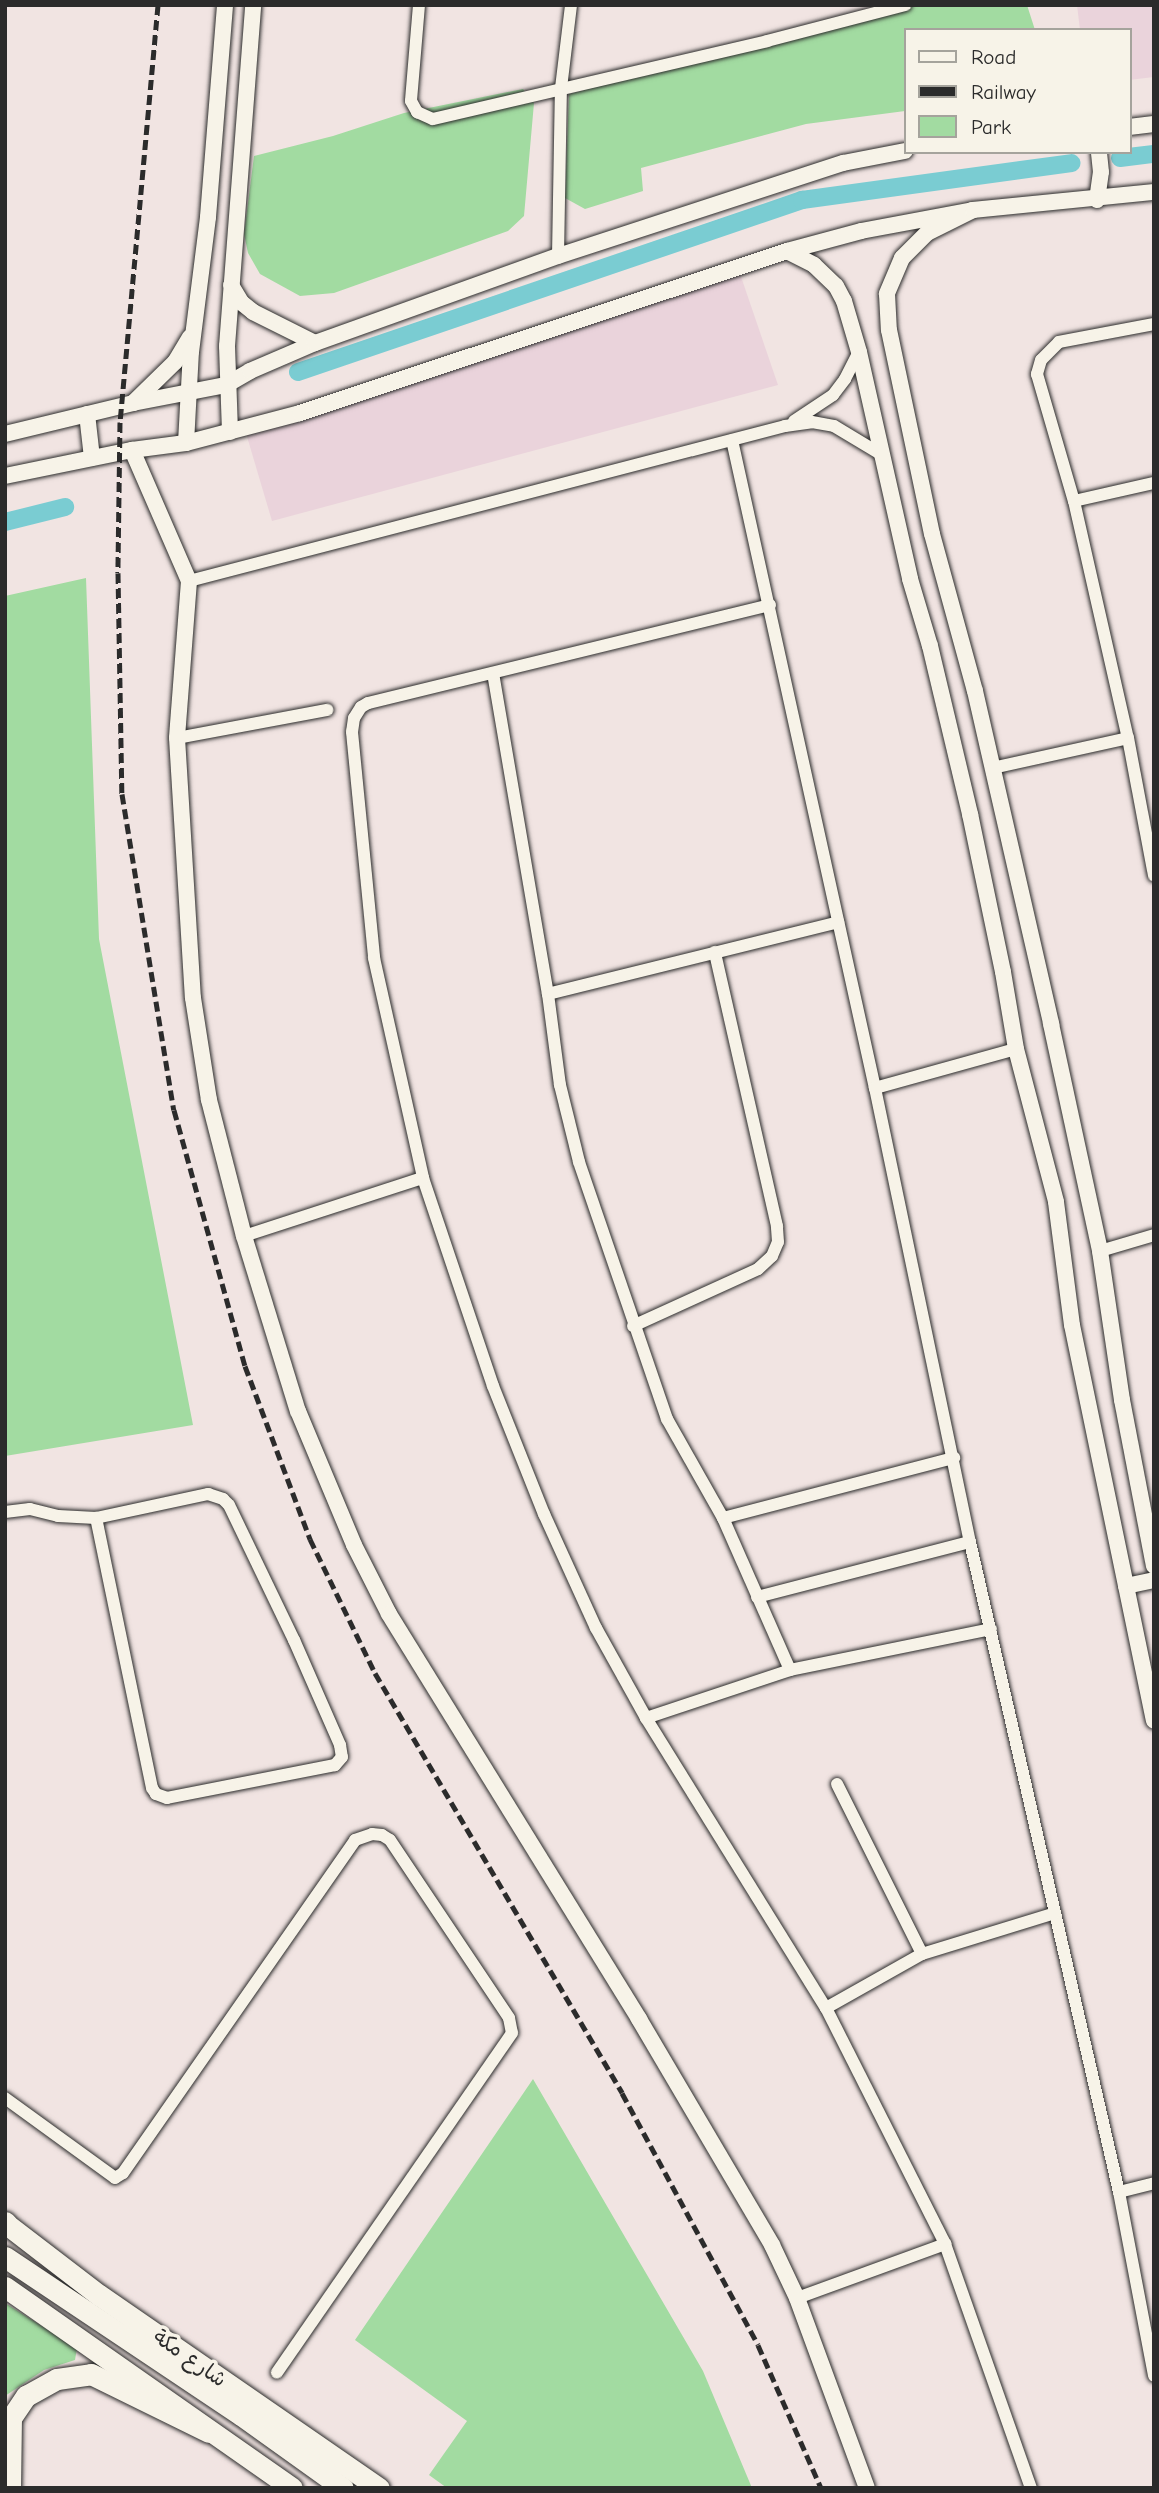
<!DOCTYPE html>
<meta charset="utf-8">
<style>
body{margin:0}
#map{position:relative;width:1159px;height:2493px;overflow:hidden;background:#f1e4e2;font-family:"Comic Neue","Playpen Sans Arabic",sans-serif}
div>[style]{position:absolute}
.built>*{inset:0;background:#ead3db}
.green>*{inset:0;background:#a2dba1}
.canal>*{height:18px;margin:-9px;padding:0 9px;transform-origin:9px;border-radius:9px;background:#7accd2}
.roads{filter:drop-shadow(0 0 2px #2b2b2b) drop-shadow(0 0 2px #2b2b2b)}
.minor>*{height:12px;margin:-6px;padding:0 6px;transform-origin:6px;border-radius:6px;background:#f7f3e8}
.tertiary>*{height:16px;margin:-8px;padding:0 8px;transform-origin:8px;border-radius:8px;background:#f7f3e8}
.primary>*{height:21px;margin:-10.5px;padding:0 10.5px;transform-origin:10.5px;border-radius:10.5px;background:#f7f3e8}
.trunk>*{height:21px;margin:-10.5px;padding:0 10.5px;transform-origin:10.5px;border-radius:10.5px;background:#f7f3e8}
.rail>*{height:5px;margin-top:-2.5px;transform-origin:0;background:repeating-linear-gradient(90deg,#2b2b2b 0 10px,transparent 0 15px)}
span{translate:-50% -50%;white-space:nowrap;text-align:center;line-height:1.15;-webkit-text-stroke:7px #f7f3e8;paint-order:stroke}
.street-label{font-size:21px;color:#2b2b2b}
.frame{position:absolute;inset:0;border:7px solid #2b2b2b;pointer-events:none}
.legend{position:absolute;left:904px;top:28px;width:228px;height:126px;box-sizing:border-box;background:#f7f3e8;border:2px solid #a5a39c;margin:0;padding:9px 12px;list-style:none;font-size:21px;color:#2b2b2b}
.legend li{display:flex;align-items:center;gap:14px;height:35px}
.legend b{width:35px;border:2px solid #a5a39c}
</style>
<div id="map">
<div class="built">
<div style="clip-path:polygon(1077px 5px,1154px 5px,1154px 77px,1129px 80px,1129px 30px,1080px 30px)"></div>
<div style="clip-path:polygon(736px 262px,778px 385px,272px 521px,243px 423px)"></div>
</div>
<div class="green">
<div style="clip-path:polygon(907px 5px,1027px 5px,1035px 30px,905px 30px,905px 111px,806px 124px,641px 168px,643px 191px,585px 209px,565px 198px,569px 94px)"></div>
<div style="clip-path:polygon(523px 89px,534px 103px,524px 216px,508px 231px,334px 293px,300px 296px,260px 274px,248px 253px,244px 234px,254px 156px,333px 136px,404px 113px)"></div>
<div style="clip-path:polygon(86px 578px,99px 939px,193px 1425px,5px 1456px,5px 596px)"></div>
<div style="clip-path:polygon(533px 2079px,703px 2371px,752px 2488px,447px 2488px,429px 2475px,467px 2421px,355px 2340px)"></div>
<div style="clip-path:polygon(5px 2303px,77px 2348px,75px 2360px,44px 2370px,5px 2396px)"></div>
</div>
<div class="canal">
<div style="left:1120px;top:158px;width:34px;rotate:-7deg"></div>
<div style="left:298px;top:372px;width:533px;rotate:-18.84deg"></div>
<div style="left:802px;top:200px;width:272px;rotate:-7.8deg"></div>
<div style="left:5px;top:522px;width:62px;rotate:-14deg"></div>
</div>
<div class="roads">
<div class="minor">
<div style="left:419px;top:5px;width:96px;rotate:94.8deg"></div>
<div style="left:411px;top:101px;width:13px;rotate:61deg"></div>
<div style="left:417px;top:112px;width:17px;rotate:24deg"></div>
<div style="left:433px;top:119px;width:343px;rotate:-13.1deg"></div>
<div style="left:767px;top:41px;width:143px;rotate:-14.6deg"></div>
<div style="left:558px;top:256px;width:168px;rotate:-89deg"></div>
<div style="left:561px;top:88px;width:84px;rotate:-83.1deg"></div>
<div style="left:1154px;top:324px;width:97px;rotate:169.3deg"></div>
<div style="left:1059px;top:342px;width:25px;rotate:135deg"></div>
<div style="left:1041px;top:360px;width:15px;rotate:106deg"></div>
<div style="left:1037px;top:374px;width:132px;rotate:73.8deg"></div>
<div style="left:1074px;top:501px;width:243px;rotate:77.2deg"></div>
<div style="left:1128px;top:738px;width:140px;rotate:79.3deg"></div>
<div style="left:794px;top:421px;width:47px;rotate:-33.7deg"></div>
<div style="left:833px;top:395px;width:20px;rotate:-53deg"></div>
<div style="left:845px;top:379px;width:30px;rotate:-63deg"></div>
<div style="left:732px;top:440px;width:664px;rotate:77.56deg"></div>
<div style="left:875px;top:1088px;width:464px;rotate:78.2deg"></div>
<div style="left:970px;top:1542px;width:667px;rotate:77.09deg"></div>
<div style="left:1119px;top:2192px;width:187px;rotate:79.2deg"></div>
<div style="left:1074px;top:501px;width:82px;rotate:-12.7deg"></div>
<div style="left:189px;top:581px;width:616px;rotate:-14.58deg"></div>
<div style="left:785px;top:426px;width:27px;rotate:-8deg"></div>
<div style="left:812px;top:422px;width:22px;rotate:10deg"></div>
<div style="left:834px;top:426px;width:56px;rotate:31.1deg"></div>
<div style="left:770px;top:605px;width:414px;rotate:166.3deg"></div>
<div style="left:368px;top:703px;width:8px;rotate:150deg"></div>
<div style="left:361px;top:707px;width:13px;rotate:122deg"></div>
<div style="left:354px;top:718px;width:14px;rotate:98deg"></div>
<div style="left:352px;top:732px;width:227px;rotate:84.4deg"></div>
<div style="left:374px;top:958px;width:225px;rotate:77.4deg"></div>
<div style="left:423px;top:1178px;width:219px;rotate:71.4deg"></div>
<div style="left:493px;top:1386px;width:138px;rotate:68.3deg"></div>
<div style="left:544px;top:1514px;width:125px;rotate:65.5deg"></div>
<div style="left:596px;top:1628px;width:103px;rotate:60.9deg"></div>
<div style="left:646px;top:1718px;width:341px;rotate:58.2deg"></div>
<div style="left:826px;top:2008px;width:264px;rotate:63.2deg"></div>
<div style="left:945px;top:2244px;width:259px;rotate:70.6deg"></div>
<div style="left:493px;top:673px;width:326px;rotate:80.3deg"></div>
<div style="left:548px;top:994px;width:92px;rotate:82.5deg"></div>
<div style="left:560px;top:1085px;width:79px;rotate:76.1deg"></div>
<div style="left:579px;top:1162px;width:272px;rotate:71.1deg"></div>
<div style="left:667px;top:1419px;width:114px;rotate:60.5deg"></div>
<div style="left:723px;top:1518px;width:166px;rotate:66.2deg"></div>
<div style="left:177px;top:738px;width:153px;rotate:-10.6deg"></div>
<div style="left:992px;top:768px;width:139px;rotate:-12.4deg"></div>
<div style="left:548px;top:994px;width:299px;rotate:-13.9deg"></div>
<div style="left:875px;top:1088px;width:146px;rotate:-15.5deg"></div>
<div style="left:244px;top:1236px;width:188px;rotate:-18deg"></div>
<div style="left:1100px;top:1251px;width:56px;rotate:-16.5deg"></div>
<div style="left:633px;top:1326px;width:137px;rotate:-24.5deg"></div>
<div style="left:758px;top:1269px;width:19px;rotate:-43deg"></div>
<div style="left:772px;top:1256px;width:15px;rotate:-67deg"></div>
<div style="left:778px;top:1242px;width:16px;rotate:-94deg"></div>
<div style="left:777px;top:1226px;width:281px;rotate:-102.8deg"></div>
<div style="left:5px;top:1512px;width:25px;rotate:-7deg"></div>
<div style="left:30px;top:1509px;width:29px;rotate:14deg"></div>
<div style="left:58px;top:1516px;width:38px;rotate:3deg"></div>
<div style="left:96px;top:1518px;width:115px;rotate:-12.1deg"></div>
<div style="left:208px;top:1494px;width:16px;rotate:18deg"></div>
<div style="left:223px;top:1499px;width:8px;rotate:45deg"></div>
<div style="left:229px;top:1505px;width:150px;rotate:64.3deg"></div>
<div style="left:294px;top:1640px;width:115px;rotate:66.3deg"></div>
<div style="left:340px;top:1745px;width:12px;rotate:81deg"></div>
<div style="left:342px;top:1757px;width:11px;rotate:131deg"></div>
<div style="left:335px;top:1765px;width:171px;rotate:168.9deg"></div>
<div style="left:167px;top:1798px;width:12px;rotate:-160deg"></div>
<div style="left:156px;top:1794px;width:7px;rotate:-124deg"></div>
<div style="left:152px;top:1788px;width:276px;rotate:-101.7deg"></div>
<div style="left:723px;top:1518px;width:239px;rotate:-14.6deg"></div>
<div style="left:757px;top:1597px;width:220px;rotate:-14.5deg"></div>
<div style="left:646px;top:1718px;width:152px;rotate:-18.4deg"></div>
<div style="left:790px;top:1670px;width:205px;rotate:-11.5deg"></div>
<div style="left:837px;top:1784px;width:190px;rotate:63.4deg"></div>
<div style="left:826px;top:2008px;width:110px;rotate:-29.4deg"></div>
<div style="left:922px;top:1954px;width:139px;rotate:-17.1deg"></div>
<div style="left:5px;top:2098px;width:136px;rotate:36deg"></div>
<div style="left:115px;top:2178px;width:9px;rotate:-32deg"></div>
<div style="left:123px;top:2173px;width:406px;rotate:-55.1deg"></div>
<div style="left:355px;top:1840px;width:18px;rotate:-19deg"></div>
<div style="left:372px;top:1834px;width:10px;rotate:6deg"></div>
<div style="left:382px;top:1835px;width:9px;rotate:32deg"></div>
<div style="left:390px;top:1840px;width:214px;rotate:56.2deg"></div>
<div style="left:509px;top:2018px;width:15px;rotate:79deg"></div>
<div style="left:512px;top:2033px;width:413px;rotate:124.7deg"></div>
<div style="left:1119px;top:2192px;width:36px;rotate:-14deg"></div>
<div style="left:797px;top:2298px;width:158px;rotate:-20deg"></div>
</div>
<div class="tertiary">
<div style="left:1129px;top:127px;width:25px;rotate:-7deg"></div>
<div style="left:1097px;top:200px;width:28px;rotate:-82deg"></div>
<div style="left:1101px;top:172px;width:20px;rotate:-96deg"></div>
<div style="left:973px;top:210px;width:51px;rotate:153.4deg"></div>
<div style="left:927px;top:233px;width:35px;rotate:135deg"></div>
<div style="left:902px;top:258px;width:39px;rotate:113deg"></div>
<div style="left:887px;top:294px;width:36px;rotate:87deg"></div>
<div style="left:889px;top:330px;width:208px;rotate:78.1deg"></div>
<div style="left:932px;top:534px;width:163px;rotate:74.7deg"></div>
<div style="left:975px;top:691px;width:342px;rotate:77.1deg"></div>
<div style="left:1051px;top:1024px;width:232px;rotate:77.8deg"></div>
<div style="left:1100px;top:1251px;width:151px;rotate:81.6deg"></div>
<div style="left:1122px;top:1400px;width:169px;rotate:79.1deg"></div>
<div style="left:787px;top:251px;width:30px;rotate:27deg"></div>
<div style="left:814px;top:265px;width:30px;rotate:44deg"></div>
<div style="left:836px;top:286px;width:17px;rotate:62deg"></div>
<div style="left:844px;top:301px;width:53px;rotate:73.6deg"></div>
<div style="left:859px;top:352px;width:233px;rotate:77.3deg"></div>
<div style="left:910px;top:579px;width:70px;rotate:73.4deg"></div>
<div style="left:930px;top:646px;width:173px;rotate:76.6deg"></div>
<div style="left:970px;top:814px;width:161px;rotate:78.2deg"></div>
<div style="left:1003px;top:972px;width:78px;rotate:80.4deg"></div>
<div style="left:1016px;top:1049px;width:158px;rotate:75.3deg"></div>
<div style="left:1056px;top:1202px;width:124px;rotate:82.6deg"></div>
<div style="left:1072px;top:1325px;width:404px;rotate:78.3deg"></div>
<div style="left:231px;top:285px;width:21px;rotate:59deg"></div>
<div style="left:242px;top:303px;width:14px;rotate:39deg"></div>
<div style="left:253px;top:312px;width:69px;rotate:26.6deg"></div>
<div style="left:133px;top:403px;width:59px;rotate:-44.3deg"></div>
<div style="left:175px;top:362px;width:29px;rotate:-59deg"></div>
<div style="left:87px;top:414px;width:44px;rotate:83.5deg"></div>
<div style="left:230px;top:432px;width:86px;rotate:-92deg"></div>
<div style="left:227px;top:346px;width:342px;rotate:-85.6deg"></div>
<div style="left:5px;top:434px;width:132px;rotate:-13.6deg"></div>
<div style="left:133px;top:403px;width:95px;rotate:-11deg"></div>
<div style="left:226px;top:385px;width:28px;rotate:-30deg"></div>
<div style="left:250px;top:371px;width:71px;rotate:-23.3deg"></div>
<div style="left:315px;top:343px;width:258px;rotate:-19.7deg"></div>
<div style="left:558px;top:256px;width:300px;rotate:-18.1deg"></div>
<div style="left:843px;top:163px;width:63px;rotate:-11deg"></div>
<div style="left:186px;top:443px;width:91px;rotate:-86.9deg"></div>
<div style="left:191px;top:352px;width:136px;rotate:-82.8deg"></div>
<div style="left:208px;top:217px;width:213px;rotate:-85.4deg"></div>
<div style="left:132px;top:450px;width:143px;rotate:66.5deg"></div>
<div style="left:189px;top:581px;width:157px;rotate:94.4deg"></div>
<div style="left:177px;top:738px;width:260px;rotate:86.5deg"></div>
<div style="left:193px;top:998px;width:103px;rotate:81.1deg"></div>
<div style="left:209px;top:1100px;width:140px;rotate:75.6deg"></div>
<div style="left:244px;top:1236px;width:183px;rotate:72.9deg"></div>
<div style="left:298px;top:1411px;width:145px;rotate:67.3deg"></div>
<div style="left:354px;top:1545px;width:77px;rotate:63.1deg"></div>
<div style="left:389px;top:1614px;width:476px;rotate:58.3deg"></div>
<div style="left:639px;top:2019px;width:262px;rotate:59.5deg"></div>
<div style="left:772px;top:2245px;width:59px;rotate:64.7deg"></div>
<div style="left:797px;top:2298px;width:202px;rotate:69.8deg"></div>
<div style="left:5px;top:476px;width:130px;rotate:-11.6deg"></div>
<div style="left:132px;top:450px;width:54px;rotate:-7.4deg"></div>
<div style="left:186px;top:443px;width:118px;rotate:-14.7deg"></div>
<div style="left:300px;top:413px;width:513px;rotate:-18.4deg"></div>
<div style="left:787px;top:251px;width:77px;rotate:-15.1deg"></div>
<div style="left:861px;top:231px;width:114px;rotate:-10.6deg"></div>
<div style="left:973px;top:210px;width:182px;rotate:-5.7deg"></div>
<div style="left:1126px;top:1586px;width:29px;rotate:-12deg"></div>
</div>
<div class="primary">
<div style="left:5px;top:2223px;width:118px;rotate:37.5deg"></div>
<div style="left:99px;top:2295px;width:340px;rotate:34.6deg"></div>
<div style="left:5px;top:2287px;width:350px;rotate:35deg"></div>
</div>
<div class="trunk">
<div style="left:5px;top:2222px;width:3px;rotate:45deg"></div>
<div style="left:5px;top:2257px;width:284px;rotate:33.8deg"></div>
<div style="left:241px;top:2415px;width:125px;rotate:35.6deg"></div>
<div style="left:10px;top:2488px;width:70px;rotate:-89.2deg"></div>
<div style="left:11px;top:2418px;width:27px;rotate:-56deg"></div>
<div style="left:26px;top:2396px;width:35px;rotate:-29deg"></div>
<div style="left:57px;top:2379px;width:34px;rotate:-8deg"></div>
<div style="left:91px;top:2374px;width:131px;rotate:26.2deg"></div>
</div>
</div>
<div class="rail">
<div style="left:158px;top:5px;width:419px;rotate:95.2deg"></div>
<div style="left:120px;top:422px;width:151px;rotate:90.8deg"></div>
<div style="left:118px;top:573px;width:221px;rotate:89deg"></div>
<div style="left:122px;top:794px;width:320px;rotate:80.7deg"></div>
<div style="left:174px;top:1110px;width:266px;rotate:74.5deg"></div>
<div style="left:245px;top:1366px;width:185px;rotate:69.4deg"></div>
<div style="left:310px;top:1539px;width:149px;rotate:64.1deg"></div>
<div style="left:375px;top:1673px;width:487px;rotate:59.5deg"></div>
<div style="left:622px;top:2093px;width:286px;rotate:61.6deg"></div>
<div style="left:758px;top:2345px;width:156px;rotate:66.2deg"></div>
</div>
<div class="street-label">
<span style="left:190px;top:2358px;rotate:35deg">شارع مكة</span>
</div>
<div class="frame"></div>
<ul class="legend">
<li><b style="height:9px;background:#f7f3e8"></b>Road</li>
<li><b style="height:9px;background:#2b2b2b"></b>Railway</li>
<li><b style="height:19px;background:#a2dba1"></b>Park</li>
</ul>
</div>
